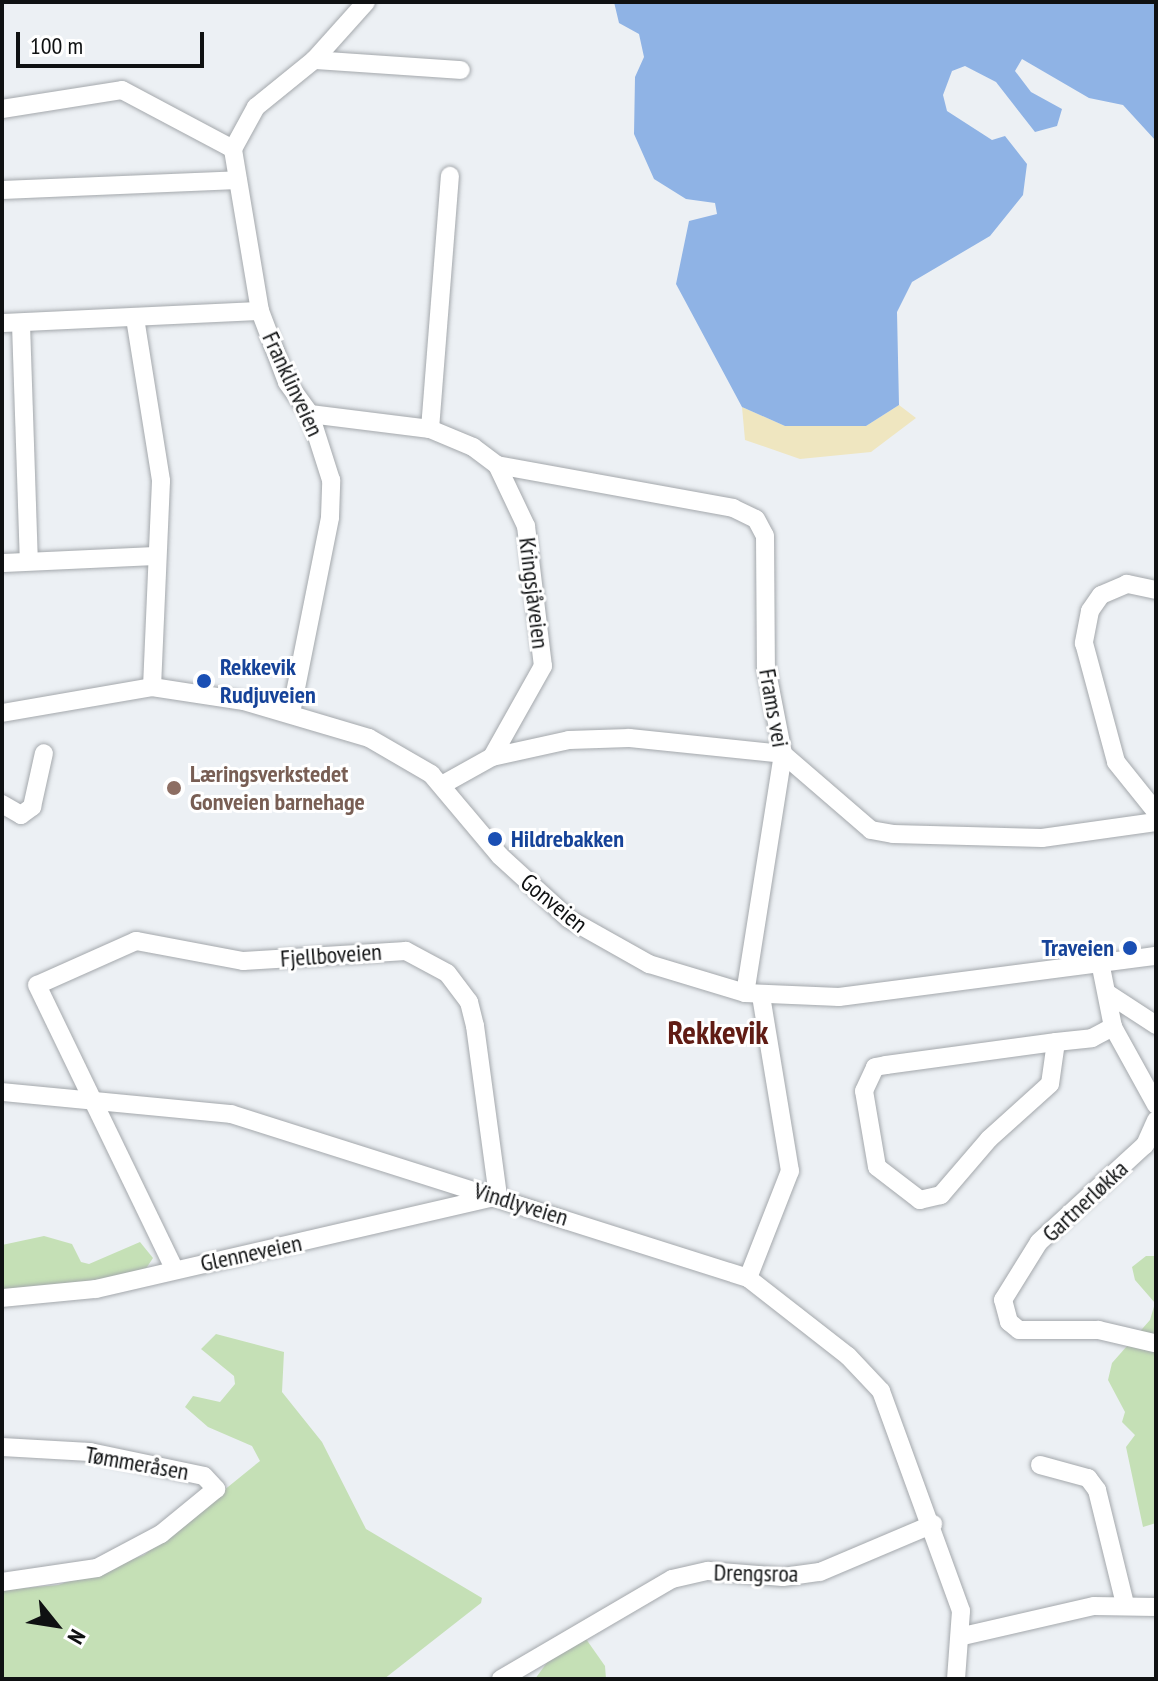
<!DOCTYPE html>
<meta charset="utf-8">
<style>
body{margin:0}
#map{position:relative;width:1158px;height:1681px;overflow:hidden;background:#ecf0f4;font-family:"PT Sans Narrow",sans-serif}
div>[style]{position:absolute}
.green>*{inset:0;background:#c5e0b6}
.sand>*{inset:0;background:#efe6c0}
.water>*{inset:0;background:#8fb3e5}
.roads{filter:drop-shadow(0 0 2px #a4a8ac) drop-shadow(0 0 2px #a4a8ac)}
.minor>*{height:18px;margin:-9px;padding:0 9px;transform-origin:9px;border-radius:9px;background:#fff}
.dots>*{width:22px;height:22px;translate:-50% -50%;box-sizing:border-box;border:4px solid #fff;border-radius:50%}
span{translate:-50% -50%;white-space:nowrap;text-align:center;line-height:1.15;-webkit-text-stroke:6px #fff;paint-order:stroke}
.street-label{font-size:24px;color:#0f1112}
.transit-label{font-size:24px;color:#164399;font-weight:700}
.left{translate:0 -50%;text-align:left}
.right{translate:-100% -50%;text-align:right}
.education-label{font-size:24px;color:#785e54;font-weight:700}
.district-label{font-size:32px;color:#601c14;font-weight:700}
.frame{position:absolute;inset:0;border:4px solid #0f1112;pointer-events:none}
.north{position:absolute;left:16px;top:1585px;width:80px;height:80px;-webkit-text-stroke:6px #fff;paint-order:stroke;rotate:120deg;font-size:22px;font-weight:700;line-height:32px;text-align:center;color:#0f1112}
.north::after{content:'';display:block;margin:auto;width:28px;height:36px;background:#0f1112;clip-path:polygon(50% 0,100% 100%,50% 72%,0 100%)}
.scale{position:absolute;left:16px;top:32px;width:188px;height:36px;box-sizing:border-box;border:4px solid #0f1112;border-top:0;padding-left:10px;font-size:24px;line-height:28px;white-space:nowrap;color:#0f1112;-webkit-text-stroke:6px #fff;paint-order:stroke}
</style>
<div id="map">
<div class="green">
<div style="clip-path:polygon(44px 1236px,72px 1244px,81px 1262px,89px 1264px,140px 1242px,153px 1258px,145px 1270px,100px 1281px,2px 1291px,2px 1245px)"></div>
<div style="clip-path:polygon(1146px 1256px,1156px 1256px,1156px 1523px,1143px 1527px,1126px 1447px,1135px 1435px,1122px 1422px,1125px 1412px,1108px 1380px,1112px 1363px,1150px 1320px,1155px 1303px,1135px 1280px,1132px 1267px)"></div>
<div style="clip-path:polygon(216px 1334px,284px 1352px,282px 1392px,322px 1442px,366px 1529px,482px 1598px,481px 1603px,384px 1679px,2px 1679px,2px 1590px,58px 1585px,144px 1555px,260px 1461px,252px 1446px,208px 1427px,185px 1407px,193px 1396px,220px 1402px,235px 1384px,234px 1376px,201px 1349px)"></div>
<div style="clip-path:polygon(586px 1639px,605px 1666px,606px 1679px,535px 1679px,551px 1657px)"></div>
</div>
<div class="sand">
<div style="clip-path:polygon(899px 405px,916px 418px,871px 452px,800px 459px,745px 440px,742px 407px,785px 426px,866px 426px)"></div>
</div>
<div class="water">
<div style="clip-path:polygon(614px 2px,1156px 2px,1156px 141px,1123px 105px,1089px 98px,1022px 59px,1015px 71px,1031px 92px,1062px 109px,1057px 126px,1035px 132px,996px 82px,965px 66px,952px 71px,943px 95px,947px 111px,992px 140px,1005px 136px,1027px 164px,1023px 195px,990px 236px,912px 282px,897px 312px,899px 405px,866px 426px,785px 426px,742px 407px,676px 284px,689px 221px,717px 214px,715px 203px,686px 199px,654px 179px,634px 134px,635px 77px,644px 57px,639px 34px,619px 23px)"></div>
</div>
<div class="roads">
<div class="minor">
<div style="left:314px;top:60px;width:147px;rotate:3.9deg"></div>
<div style="left:2px;top:109px;width:121px;rotate:-9deg"></div>
<div style="left:122px;top:90px;width:126px;rotate:28deg"></div>
<div style="left:2px;top:190px;width:236px;rotate:-2.4deg"></div>
<div style="left:135px;top:318px;width:165px;rotate:80.9deg"></div>
<div style="left:161px;top:481px;width:206px;rotate:92.5deg"></div>
<div style="left:2px;top:323px;width:258px;rotate:-2.7deg"></div>
<div style="left:21px;top:324px;width:237px;rotate:88.1deg"></div>
<div style="left:310px;top:414px;width:121px;rotate:7.1deg"></div>
<div style="left:430px;top:429px;width:47px;rotate:22.7deg"></div>
<div style="left:473px;top:447px;width:30px;rotate:37deg"></div>
<div style="left:497px;top:465px;width:68px;rotate:64.6deg"></div>
<div style="left:526px;top:526px;width:141px;rotate:83.1deg"></div>
<div style="left:543px;top:666px;width:104px;rotate:119.3deg"></div>
<div style="left:492px;top:757px;width:57px;rotate:150.8deg"></div>
<div style="left:430px;top:429px;width:254px;rotate:-85.5deg"></div>
<div style="left:497px;top:465px;width:240px;rotate:10.3deg"></div>
<div style="left:733px;top:508px;width:25px;rotate:26deg"></div>
<div style="left:756px;top:519px;width:19px;rotate:62deg"></div>
<div style="left:765px;top:536px;width:131px;rotate:89.6deg"></div>
<div style="left:766px;top:667px;width:89px;rotate:78.9deg"></div>
<div style="left:783px;top:754px;width:242px;rotate:99deg"></div>
<div style="left:2px;top:563px;width:155px;rotate:-2.6deg"></div>
<div style="left:1156px;top:590px;width:30px;rotate:-168deg"></div>
<div style="left:1127px;top:584px;width:28px;rotate:157deg"></div>
<div style="left:1101px;top:595px;width:19px;rotate:125deg"></div>
<div style="left:1090px;top:611px;width:33px;rotate:101deg"></div>
<div style="left:1084px;top:643px;width:123px;rotate:74.9deg"></div>
<div style="left:1116px;top:762px;width:64px;rotate:51.3deg"></div>
<div style="left:2px;top:713px;width:152px;rotate:-9.8deg"></div>
<div style="left:152px;top:687px;width:93px;rotate:8.7deg"></div>
<div style="left:244px;top:701px;width:130px;rotate:16.5deg"></div>
<div style="left:369px;top:738px;width:72px;rotate:30.1deg"></div>
<div style="left:431px;top:774px;width:107px;rotate:49.9deg"></div>
<div style="left:500px;top:856px;width:93px;rotate:42.4deg"></div>
<div style="left:569px;top:919px;width:92px;rotate:29.4deg"></div>
<div style="left:649px;top:964px;width:100px;rotate:16.8deg"></div>
<div style="left:745px;top:993px;width:94px;rotate:2.4deg"></div>
<div style="left:839px;top:997px;width:320px;rotate:-7.4deg"></div>
<div style="left:291px;top:713px;width:200px;rotate:-78.7deg"></div>
<div style="left:330px;top:517px;width:37px;rotate:-88deg"></div>
<div style="left:331px;top:480px;width:69px;rotate:-107.7deg"></div>
<div style="left:310px;top:414px;width:39px;rotate:-126deg"></div>
<div style="left:287px;top:382px;width:76px;rotate:-110.8deg"></div>
<div style="left:260px;top:311px;width:164px;rotate:-99.5deg"></div>
<div style="left:233px;top:149px;width:48px;rotate:-61.3deg"></div>
<div style="left:256px;top:107px;width:75px;rotate:-39deg"></div>
<div style="left:314px;top:60px;width:78px;rotate:-48.1deg"></div>
<div style="left:492px;top:757px;width:79px;rotate:-12.4deg"></div>
<div style="left:569px;top:740px;width:60px;rotate:-1.9deg"></div>
<div style="left:629px;top:738px;width:155px;rotate:5.9deg"></div>
<div style="left:783px;top:754px;width:116px;rotate:40.8deg"></div>
<div style="left:871px;top:830px;width:22px;rotate:10deg"></div>
<div style="left:893px;top:834px;width:149px;rotate:1.5deg"></div>
<div style="left:1042px;top:838px;width:115px;rotate:-8deg"></div>
<div style="left:2px;top:804px;width:22px;rotate:30deg"></div>
<div style="left:21px;top:815px;width:14px;rotate:-36deg"></div>
<div style="left:32px;top:807px;width:55px;rotate:-77.5deg"></div>
<div style="left:1101px;top:967px;width:61px;rotate:78.7deg"></div>
<div style="left:1113px;top:1027px;width:89px;rotate:61.1deg"></div>
<div style="left:1107px;top:993px;width:59px;rotate:33.1deg"></div>
<div style="left:1056px;top:1042px;width:42px;rotate:98.1deg"></div>
<div style="left:1050px;top:1084px;width:82px;rotate:138deg"></div>
<div style="left:989px;top:1139px;width:74px;rotate:130.6deg"></div>
<div style="left:941px;top:1195px;width:22px;rotate:167deg"></div>
<div style="left:920px;top:1200px;width:54px;rotate:-142.5deg"></div>
<div style="left:877px;top:1167px;width:77px;rotate:-99.7deg"></div>
<div style="left:864px;top:1091px;width:26px;rotate:-65deg"></div>
<div style="left:875px;top:1067px;width:11px;rotate:-10deg"></div>
<div style="left:886px;top:1065px;width:172px;rotate:-7.7deg"></div>
<div style="left:1056px;top:1042px;width:36px;rotate:-6deg"></div>
<div style="left:1092px;top:1038px;width:24px;rotate:-28deg"></div>
<div style="left:2px;top:1092px;width:230px;rotate:5.5deg"></div>
<div style="left:231px;top:1114px;width:542px;rotate:17.6deg"></div>
<div style="left:748px;top:1278px;width:115px;rotate:-68.6deg"></div>
<div style="left:790px;top:1171px;width:178px;rotate:-99.4deg"></div>
<div style="left:748px;top:1278px;width:127px;rotate:38deg"></div>
<div style="left:848px;top:1356px;width:48px;rotate:46.7deg"></div>
<div style="left:881px;top:1391px;width:234px;rotate:70deg"></div>
<div style="left:961px;top:1611px;width:68px;rotate:94.2deg"></div>
<div style="left:2px;top:1298px;width:94px;rotate:-5.5deg"></div>
<div style="left:96px;top:1289px;width:413px;rotate:-13deg"></div>
<div style="left:498px;top:1196px;width:172px;rotate:-97.7deg"></div>
<div style="left:475px;top:1026px;width:25px;rotate:-104deg"></div>
<div style="left:469px;top:1002px;width:36px;rotate:-127deg"></div>
<div style="left:447px;top:973px;width:47px;rotate:-151.8deg"></div>
<div style="left:406px;top:951px;width:163px;rotate:176.5deg"></div>
<div style="left:243px;top:961px;width:109px;rotate:-169.4deg"></div>
<div style="left:136px;top:941px;width:108px;rotate:156deg"></div>
<div style="left:37px;top:985px;width:315px;rotate:64.2deg"></div>
<div style="left:1154px;top:1343px;width:57px;rotate:-166.7deg"></div>
<div style="left:1099px;top:1330px;width:80px;rotate:180deg"></div>
<div style="left:1019px;top:1330px;width:13px;rotate:-141deg"></div>
<div style="left:1009px;top:1322px;width:23px;rotate:-105deg"></div>
<div style="left:1003px;top:1300px;width:68px;rotate:-58.2deg"></div>
<div style="left:1039px;top:1242px;width:144px;rotate:-42.5deg"></div>
<div style="left:1145px;top:1145px;width:27px;rotate:-66deg"></div>
<div style="left:2px;top:1447px;width:88px;rotate:3.3deg"></div>
<div style="left:90px;top:1452px;width:116px;rotate:11.9deg"></div>
<div style="left:204px;top:1476px;width:18px;rotate:47deg"></div>
<div style="left:216px;top:1489px;width:71px;rotate:140.7deg"></div>
<div style="left:161px;top:1534px;width:72px;rotate:152deg"></div>
<div style="left:97px;top:1568px;width:96px;rotate:171.6deg"></div>
<div style="left:1040px;top:1465px;width:50px;rotate:15.2deg"></div>
<div style="left:1088px;top:1478px;width:15px;rotate:53deg"></div>
<div style="left:1097px;top:1490px;width:117px;rotate:76.2deg"></div>
<div style="left:963px;top:1636px;width:134px;rotate:-12.9deg"></div>
<div style="left:1094px;top:1606px;width:62px;rotate:0.9deg"></div>
<div style="left:501px;top:1679px;width:198px;rotate:-30.3deg"></div>
<div style="left:672px;top:1579px;width:37px;rotate:-13deg"></div>
<div style="left:708px;top:1571px;width:75px;rotate:4.6deg"></div>
<div style="left:783px;top:1577px;width:37px;rotate:-8deg"></div>
<div style="left:820px;top:1572px;width:123px;rotate:-23deg"></div>
</div>
</div>
<div class="dots">
<div style="left:204px;top:681px;background:#1a4fb4"></div>
<div style="left:174px;top:788px;background:#8d6e63"></div>
<div style="left:495px;top:839px;background:#1a4fb4"></div>
<div style="left:1130px;top:948px;background:#1a4fb4"></div>
</div>
<div class="street-label">
<span style="left:293px;top:384px;rotate:65deg">Franklinveien</span>
<span style="left:534px;top:593px;rotate:83deg">Kringsjåveien</span>
<span style="left:774px;top:708px;rotate:80deg">Frams vei</span>
<span style="left:554px;top:903px;rotate:39deg">Gonveien</span>
<span style="left:331px;top:955px;rotate:-4deg">Fjellboveien</span>
<span style="left:1085px;top:1201px;rotate:-43deg">Gartnerløkka</span>
<span style="left:521px;top:1204px;rotate:17deg">Vindlyveien</span>
<span style="left:251px;top:1253px;rotate:-12deg">Glenneveien</span>
<span style="left:137px;top:1463px;rotate:10deg">Tømmeråsen</span>
<span style="left:756px;top:1573px;rotate:1deg">Drengsroa</span>
</div>
<div class="transit-label">
<span class="left" style="left:220px;top:681px">Rekkevik<br>Rudjuveien</span>
<span class="left" style="left:511px;top:839px">Hildrebakken</span>
<span class="right" style="left:1114px;top:948px">Traveien</span>
</div>
<div class="education-label">
<span class="left" style="left:190px;top:788px">Læringsverkstedet<br>Gonveien barnehage</span>
</div>
<div class="district-label">
<span style="left:718px;top:1032px">Rekkevik</span>
</div>
<div class="frame"></div>
<div class="north">N</div>
<div class="scale">100 m</div>
</div>
